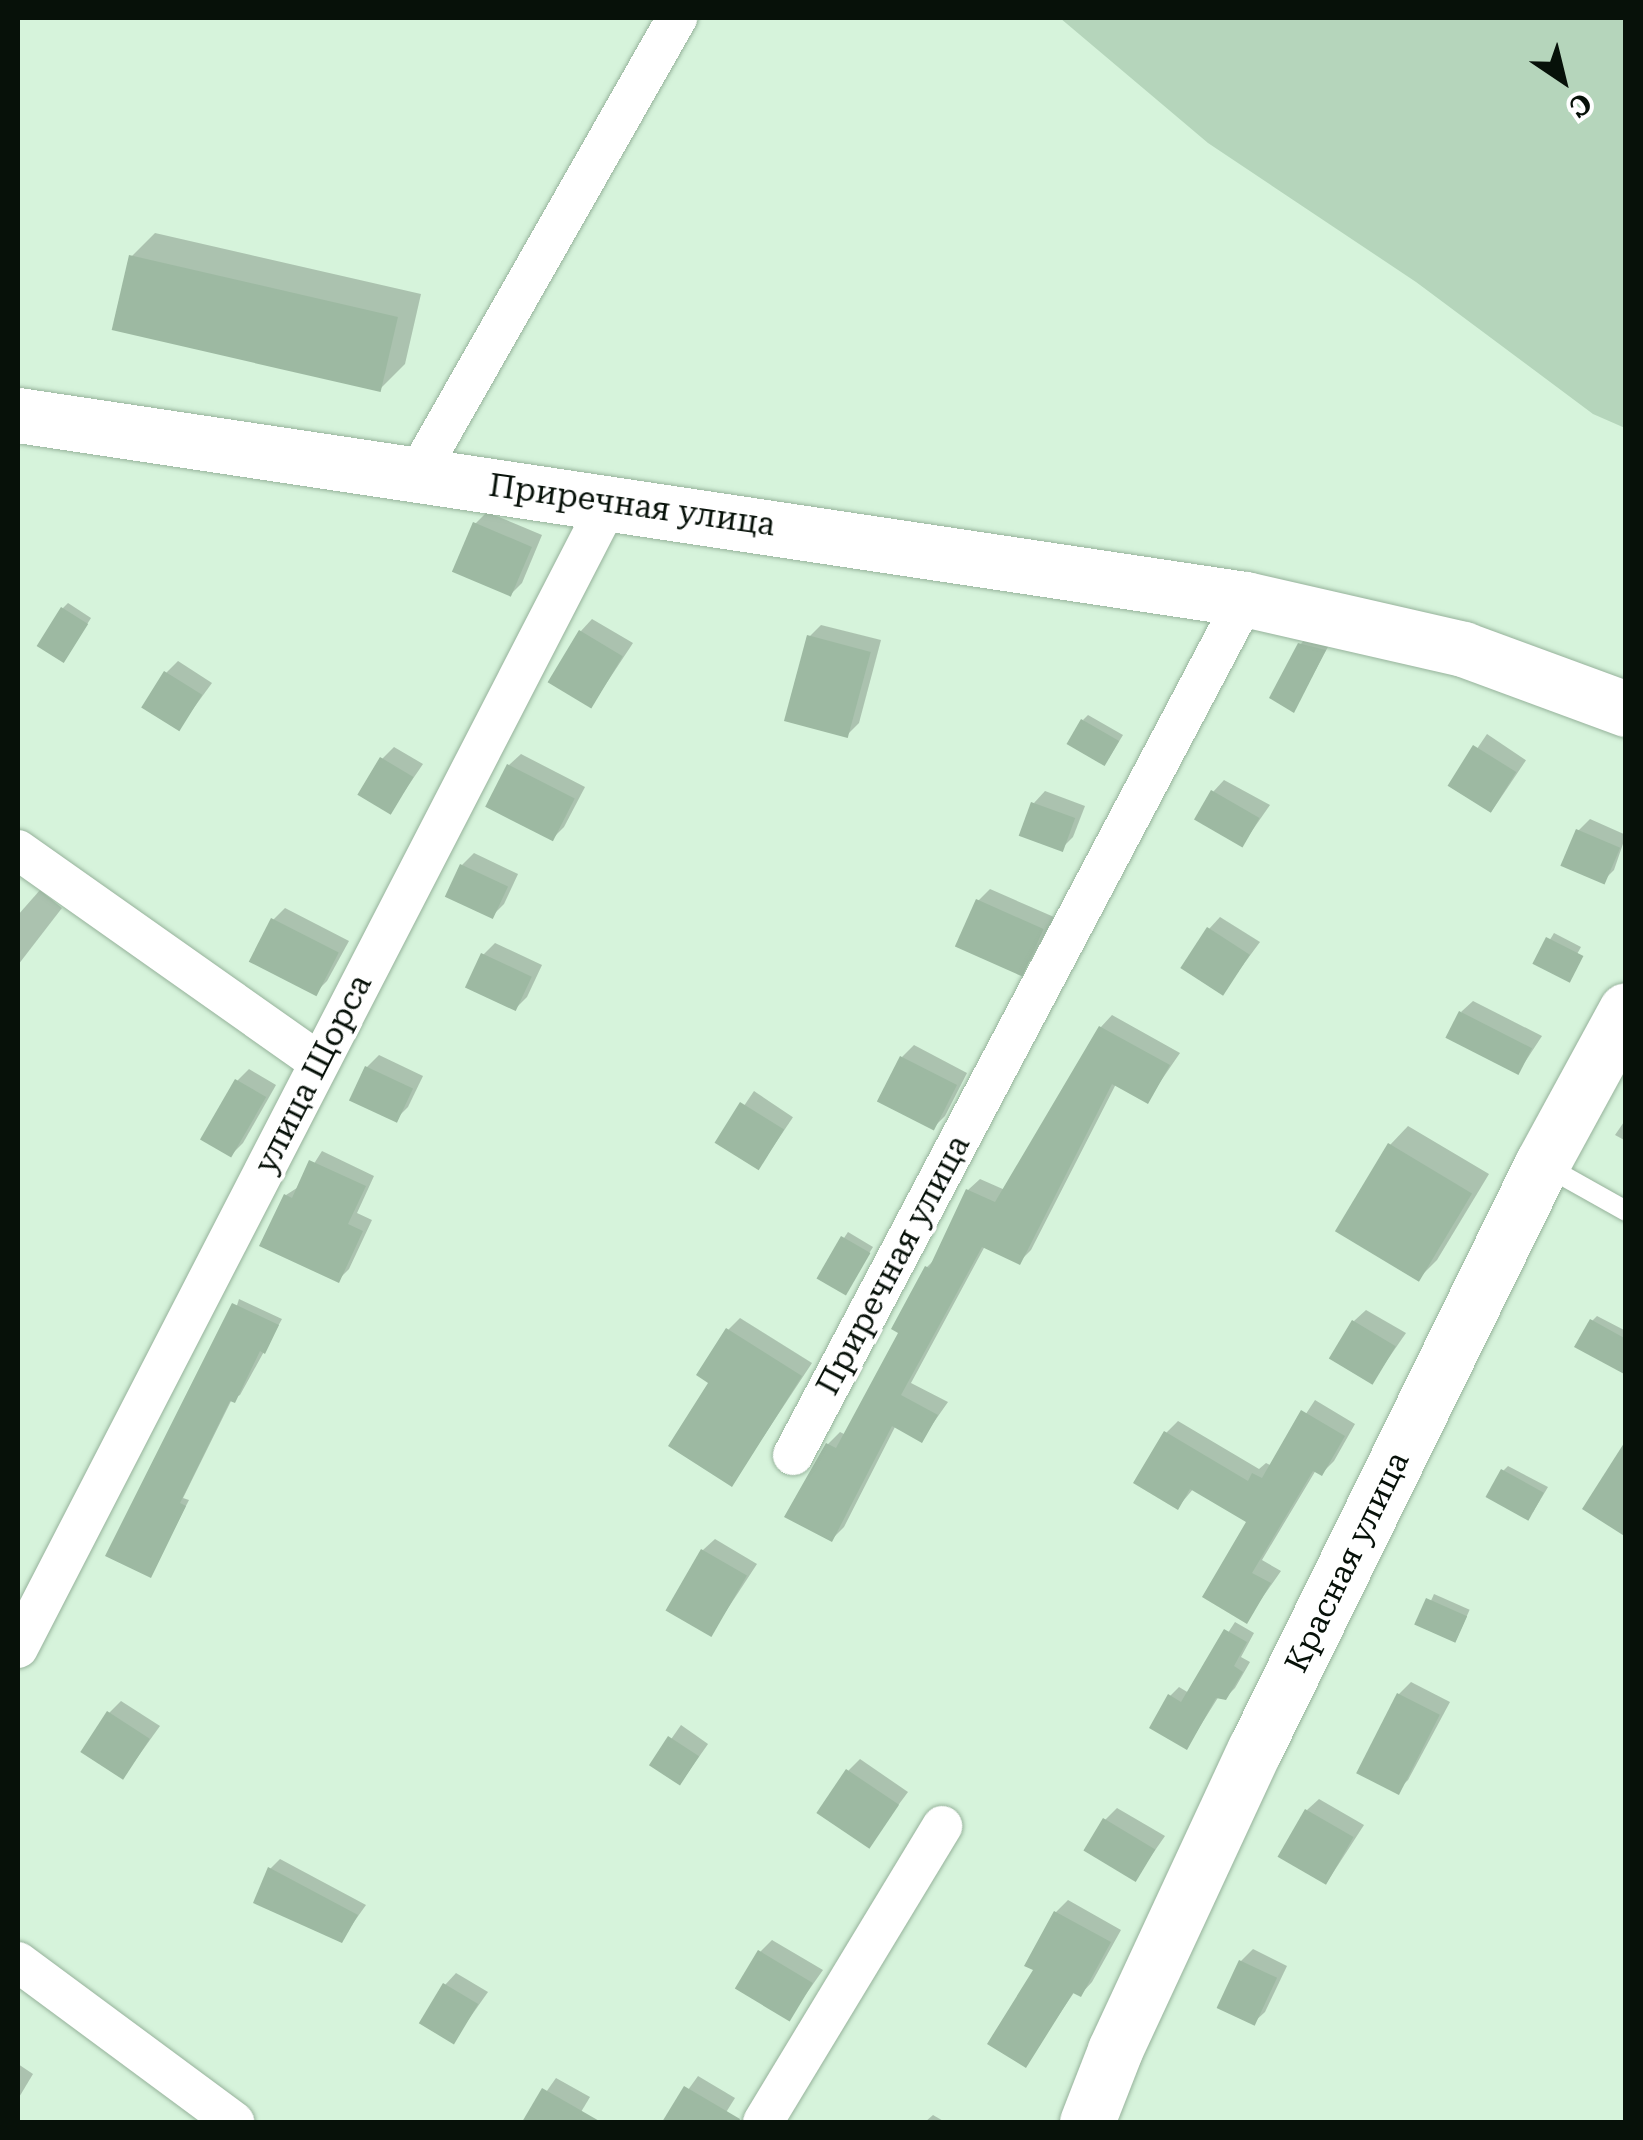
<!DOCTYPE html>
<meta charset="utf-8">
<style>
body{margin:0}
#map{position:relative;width:1643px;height:2140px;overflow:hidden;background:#d6f3db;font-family:"Roboto Serif",serif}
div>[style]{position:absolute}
.green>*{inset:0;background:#b5d5bb}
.shadow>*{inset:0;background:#0003;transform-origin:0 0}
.building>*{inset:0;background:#9db9a2;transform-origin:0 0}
.roads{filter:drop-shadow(0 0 2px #96b29b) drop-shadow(0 0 2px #96b29b)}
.lane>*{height:20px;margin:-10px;padding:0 10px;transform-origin:10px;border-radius:10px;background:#fff}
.street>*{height:40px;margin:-20px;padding:0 20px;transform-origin:20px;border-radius:20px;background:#fff}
.secondary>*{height:55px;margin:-27.5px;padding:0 27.5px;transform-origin:27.5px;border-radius:27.5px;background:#fff}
span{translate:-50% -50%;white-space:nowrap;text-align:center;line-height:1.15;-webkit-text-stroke:8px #fff;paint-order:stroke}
.street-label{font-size:32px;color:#071109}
.frame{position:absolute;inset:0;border:20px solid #071109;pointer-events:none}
.north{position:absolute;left:1513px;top:30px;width:100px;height:100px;-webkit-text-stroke:8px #fff;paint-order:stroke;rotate:145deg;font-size:28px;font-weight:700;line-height:40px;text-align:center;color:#071109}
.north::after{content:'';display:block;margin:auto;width:35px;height:45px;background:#071109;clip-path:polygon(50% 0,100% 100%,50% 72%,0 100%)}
</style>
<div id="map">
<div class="green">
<div style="clip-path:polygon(1060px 18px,1625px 18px,1625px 428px,1593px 414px,1416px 282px,1208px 143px)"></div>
</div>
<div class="shadow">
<div style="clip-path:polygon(155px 233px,421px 294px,405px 364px,381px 388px,131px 257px)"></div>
<div style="clip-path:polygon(487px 512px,542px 535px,522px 583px,510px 595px,475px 524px)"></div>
<div style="clip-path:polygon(68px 603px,91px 618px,68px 655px,63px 608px)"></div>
<div style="clip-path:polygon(592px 619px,633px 643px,592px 705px,581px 631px)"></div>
<div style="clip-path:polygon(821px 625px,881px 640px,859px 723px,847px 735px,809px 637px)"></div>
<div style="clip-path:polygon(1305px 639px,1329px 645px,1294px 710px,1300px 645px)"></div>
<div style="clip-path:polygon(178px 661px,212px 683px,179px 728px,166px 673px)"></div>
<div style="clip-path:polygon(1088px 715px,1123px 735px,1109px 758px,1083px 720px)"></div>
<div style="left:1487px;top:734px;width:47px;height:62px;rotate:34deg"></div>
<div style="clip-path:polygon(394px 747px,423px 764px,391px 811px,382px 759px)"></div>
<div style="clip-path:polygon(521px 754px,585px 787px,564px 827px,552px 839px,509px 765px)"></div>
<div style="clip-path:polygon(1224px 780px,1270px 805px,1242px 845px,1213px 792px)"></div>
<div style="clip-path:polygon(1045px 791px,1085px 806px,1073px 837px,1061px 849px,1034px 803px)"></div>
<div style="clip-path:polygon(1590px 819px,1626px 835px,1614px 870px,1602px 882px,1578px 831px)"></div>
<div style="clip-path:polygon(474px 853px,518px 874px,504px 904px,492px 916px,462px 865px)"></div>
<div style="clip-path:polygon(990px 889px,1054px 917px,1031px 960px,1019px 972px,978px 901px)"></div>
<div style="clip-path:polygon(40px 890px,62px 908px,18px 965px,18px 915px)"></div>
<div style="clip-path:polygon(285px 908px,349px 941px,327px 981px,315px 993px,273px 920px)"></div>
<div style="clip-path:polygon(1220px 917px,1260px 942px,1223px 992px,1209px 929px)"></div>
<div style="clip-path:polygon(1554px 933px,1581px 947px,1568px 970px,1536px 963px)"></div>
<div style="clip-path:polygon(495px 943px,542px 965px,527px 997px,515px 1009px,483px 955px)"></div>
<div style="clip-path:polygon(1473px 1001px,1542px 1036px,1519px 1071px,1461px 1012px)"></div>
<div style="clip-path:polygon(1112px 1015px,1180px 1053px,1147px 1101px,1116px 1084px,1031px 1250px,1019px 1262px,985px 1246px,911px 1383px,948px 1402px,922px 1439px,896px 1425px,844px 1527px,832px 1539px,828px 1444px,840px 1432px,846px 1435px,902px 1332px,927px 1267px,937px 1257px,968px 1190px,980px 1179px,1005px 1190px,1101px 1027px)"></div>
<div style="clip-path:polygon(914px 1045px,967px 1073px,945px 1116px,933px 1128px,902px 1057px)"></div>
<div style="clip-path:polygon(379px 1055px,423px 1076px,408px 1107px,396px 1119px,353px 1098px,367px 1067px)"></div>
<div style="clip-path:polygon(249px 1069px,276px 1085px,243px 1143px,231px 1155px,237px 1081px)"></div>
<div style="left:754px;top:1091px;width:47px;height:62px;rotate:34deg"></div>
<div style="clip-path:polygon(1626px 1119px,1626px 1141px,1615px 1135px)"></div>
<div style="clip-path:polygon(1408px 1126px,1489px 1174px,1437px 1260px,1419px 1278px,1390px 1145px)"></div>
<div style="clip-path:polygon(322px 1151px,374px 1176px,357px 1213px,372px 1220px,349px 1269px,338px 1280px,286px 1195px,300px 1186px)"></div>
<div style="clip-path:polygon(848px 1232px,873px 1247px,848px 1287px,818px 1277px)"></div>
<div style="clip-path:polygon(239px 1299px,282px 1319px,240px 1395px,232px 1399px,183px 1498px,189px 1500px,151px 1575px)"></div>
<div style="clip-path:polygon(1366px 1310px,1406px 1333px,1372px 1382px,1354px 1321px)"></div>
<div style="clip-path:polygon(1597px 1316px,1626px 1331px,1626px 1356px,1592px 1321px)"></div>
<div style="clip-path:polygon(740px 1318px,812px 1363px,732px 1484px,711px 1382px,728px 1330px)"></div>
<div style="clip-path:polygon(1315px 1400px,1355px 1424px,1334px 1461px,1322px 1473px,1316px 1470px,1262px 1560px,1281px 1571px,1246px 1621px,1249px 1521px,1194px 1488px,1178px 1507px,1166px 1433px,1178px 1421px,1259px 1469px,1266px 1463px,1272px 1466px)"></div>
<div style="clip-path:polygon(1508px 1466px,1548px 1487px,1533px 1512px,1503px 1471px)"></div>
<div style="clip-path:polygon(715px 1539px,757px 1564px,711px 1634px,703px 1550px)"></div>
<div style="left:1434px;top:1594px;width:39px;height:33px;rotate:24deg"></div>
<div style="clip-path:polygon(1235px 1622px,1254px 1633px,1241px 1657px,1250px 1662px,1235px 1688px,1225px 1698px,1219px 1696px,1187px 1747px,1170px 1696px,1179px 1687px,1189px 1693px)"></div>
<div style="clip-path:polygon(1411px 1682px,1450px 1702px,1408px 1780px,1396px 1792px,1358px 1772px,1399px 1694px)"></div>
<div style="clip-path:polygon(121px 1701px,160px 1726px,124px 1776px,109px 1713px)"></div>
<div style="left:681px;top:1725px;width:33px;height:49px;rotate:35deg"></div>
<div style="clip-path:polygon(860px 1759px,908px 1792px,868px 1846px,848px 1771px)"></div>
<div style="clip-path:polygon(1319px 1799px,1364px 1825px,1327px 1882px,1307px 1810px)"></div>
<div style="clip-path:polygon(1117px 1808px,1165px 1836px,1135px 1879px,1105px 1820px)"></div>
<div style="clip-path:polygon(280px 1859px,366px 1905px,341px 1940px,270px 1869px)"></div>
<div style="clip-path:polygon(1068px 1900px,1121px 1930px,1092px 1982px,1081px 1994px,1075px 1991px,1025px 2065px,1036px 1970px,1028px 1965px,1056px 1912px)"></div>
<div style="clip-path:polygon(772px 1940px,823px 1970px,789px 2018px,760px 1952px)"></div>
<div style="clip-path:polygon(1253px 1949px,1287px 1966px,1265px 2012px,1253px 2023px,1241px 1961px)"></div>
<div style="clip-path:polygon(456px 1973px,488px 1992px,454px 2040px,445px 1985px)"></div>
<div style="clip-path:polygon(18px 2064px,33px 2074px,18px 2099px)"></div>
<div style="clip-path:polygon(698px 2076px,735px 2098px,720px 2122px,665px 2122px)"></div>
<div style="clip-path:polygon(556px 2078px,590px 2097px,575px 2122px,525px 2122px)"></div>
<div style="clip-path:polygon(933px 2115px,945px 2122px,925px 2122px)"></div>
</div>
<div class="building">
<div style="left:129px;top:255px;width:276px;height:77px;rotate:13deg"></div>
<div style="left:473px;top:522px;width:64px;height:54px;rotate:23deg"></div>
<div style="left:61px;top:607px;width:32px;height:46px;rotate:32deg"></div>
<div style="left:579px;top:630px;width:51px;height:61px;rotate:31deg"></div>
<div style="left:807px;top:635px;width:66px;height:89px;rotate:15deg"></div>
<div style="clip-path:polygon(1298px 643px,1326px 650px,1294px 713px,1269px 698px)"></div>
<div style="left:164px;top:671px;width:45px;height:43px;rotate:32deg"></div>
<div style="left:1081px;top:719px;width:44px;height:29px;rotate:30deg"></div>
<div style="left:1473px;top:745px;width:51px;height:48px;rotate:32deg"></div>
<div style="left:380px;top:757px;width:39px;height:44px;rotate:31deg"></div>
<div style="left:507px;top:764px;width:76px;height:48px;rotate:27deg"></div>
<div style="left:1211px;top:790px;width:56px;height:34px;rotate:30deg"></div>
<div style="left:1031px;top:802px;width:47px;height:36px;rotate:20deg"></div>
<div style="left:1576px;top:829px;width:48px;height:40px;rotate:23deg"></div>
<div style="left:460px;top:864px;width:53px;height:36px;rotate:25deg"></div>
<div style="left:976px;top:899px;width:74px;height:52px;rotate:24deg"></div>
<div style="left:271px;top:918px;width:76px;height:49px;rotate:27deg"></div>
<div style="left:1207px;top:927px;width:51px;height:49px;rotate:33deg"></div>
<div style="left:1546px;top:937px;width:42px;height:30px;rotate:27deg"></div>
<div style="left:481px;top:953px;width:56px;height:38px;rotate:25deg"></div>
<div style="left:1459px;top:1011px;width:82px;height:30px;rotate:27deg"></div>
<div style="clip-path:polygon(1099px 1026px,1170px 1065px,1148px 1104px,1112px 1084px,1020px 1265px,982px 1247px,901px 1395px,938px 1415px,922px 1443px,892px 1426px,832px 1542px,784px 1517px,826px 1443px,836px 1448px,898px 1333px,891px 1329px,925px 1266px,929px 1268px,966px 1189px,995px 1202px)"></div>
<div style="left:900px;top:1056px;width:64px;height:51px;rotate:27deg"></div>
<div style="left:365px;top:1066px;width:53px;height:38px;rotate:25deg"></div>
<div style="left:235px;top:1079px;width:36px;height:70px;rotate:30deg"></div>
<div style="left:740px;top:1102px;width:52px;height:48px;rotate:32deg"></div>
<div style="left:1388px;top:1143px;width:98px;height:103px;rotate:31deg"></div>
<div style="clip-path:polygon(309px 1160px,366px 1186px,348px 1224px,363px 1231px,339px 1283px,259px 1246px,284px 1194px,292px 1198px)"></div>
<div style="left:841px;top:1236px;width:34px;height:49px;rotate:30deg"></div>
<div style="clip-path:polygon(232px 1303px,279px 1325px,265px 1354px,260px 1351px,235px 1403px,230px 1401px,180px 1503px,186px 1506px,151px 1578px,105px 1556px)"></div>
<div style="clip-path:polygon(1590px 1319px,1626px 1339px,1626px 1375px,1574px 1347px)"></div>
<div style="left:1352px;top:1320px;width:51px;height:45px;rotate:31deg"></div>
<div style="clip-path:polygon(726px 1328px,802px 1376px,732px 1487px,668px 1446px,708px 1383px,696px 1375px)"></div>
<div style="clip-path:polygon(1301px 1410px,1345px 1436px,1322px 1476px,1313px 1471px,1252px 1573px,1271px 1583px,1247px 1624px,1202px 1597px,1246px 1522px,1190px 1489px,1178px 1510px,1133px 1483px,1164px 1431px,1248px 1481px,1252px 1473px,1262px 1478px)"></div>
<div style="clip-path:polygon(1626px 1440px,1626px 1537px,1582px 1509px)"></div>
<div style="left:1501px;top:1469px;width:49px;height:32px;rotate:29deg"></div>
<div style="left:701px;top:1549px;width:53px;height:71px;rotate:30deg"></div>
<div style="left:1426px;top:1598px;width:45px;height:29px;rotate:24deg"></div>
<div style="clip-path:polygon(1224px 1629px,1247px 1642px,1234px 1666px,1243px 1672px,1226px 1700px,1216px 1698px,1187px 1750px,1149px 1728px,1168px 1694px,1181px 1702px)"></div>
<div style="left:1397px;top:1693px;width:48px;height:90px;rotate:27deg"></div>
<div style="left:107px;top:1711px;width:51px;height:49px;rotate:33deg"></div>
<div style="left:668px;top:1736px;width:37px;height:35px;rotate:33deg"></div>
<div style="left:846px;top:1769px;width:64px;height:53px;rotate:34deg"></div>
<div style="left:1305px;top:1809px;width:56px;height:55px;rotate:30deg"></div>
<div style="left:1103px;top:1818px;width:61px;height:38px;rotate:31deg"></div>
<div style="clip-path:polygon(268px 1867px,358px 1915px,342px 1943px,253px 1903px)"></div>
<div style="clip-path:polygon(1054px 1911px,1111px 1942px,1081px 1997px,1073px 1993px,1026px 2068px,987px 2044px,1033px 1970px,1024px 1966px)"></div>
<div style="left:758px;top:1950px;width:64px;height:45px;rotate:31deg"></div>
<div style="left:1239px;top:1960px;width:42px;height:53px;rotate:25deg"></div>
<div style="left:443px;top:1983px;width:41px;height:47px;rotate:31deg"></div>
<div style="clip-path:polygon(684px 2086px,740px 2119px,739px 2122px,662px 2122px)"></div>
<div style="clip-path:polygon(542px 2088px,601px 2122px,522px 2122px)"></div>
</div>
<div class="roads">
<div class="lane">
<div style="left:1544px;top:1165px;width:94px;rotate:29.3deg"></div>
</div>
<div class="street">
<div style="left:418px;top:473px;width:524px;rotate:-60.35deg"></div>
<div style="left:18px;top:850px;width:368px;rotate:35.2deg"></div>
<div style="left:793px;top:1455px;width:968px;rotate:-62.16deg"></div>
<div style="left:18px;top:1648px;width:1292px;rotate:-62.72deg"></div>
<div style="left:18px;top:1962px;width:269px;rotate:36.5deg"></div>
<div style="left:763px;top:2122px;width:346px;rotate:-58.8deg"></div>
</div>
<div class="secondary">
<div style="left:18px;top:415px;width:1241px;rotate:8.53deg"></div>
<div style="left:1245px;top:599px;width:224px;rotate:12.9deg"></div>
<div style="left:1463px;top:649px;width:174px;rotate:20.2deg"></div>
<div style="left:1087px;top:2122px;width:77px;rotate:-68.7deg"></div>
<div style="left:1115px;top:2050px;width:332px;rotate:-65.1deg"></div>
<div style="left:1255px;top:1749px;width:652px;rotate:-63.87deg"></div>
<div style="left:1542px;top:1164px;width:175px;rotate:-61.4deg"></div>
</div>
</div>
<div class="street-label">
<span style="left:632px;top:505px;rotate:8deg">Приречная улица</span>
<span style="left:313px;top:1074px;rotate:-63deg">улица Щорса</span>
<span style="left:893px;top:1265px;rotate:-62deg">Приречная улица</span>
<span style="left:1347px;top:1562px;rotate:-64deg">Красная улица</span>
</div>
<div class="frame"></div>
<div class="north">С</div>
</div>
